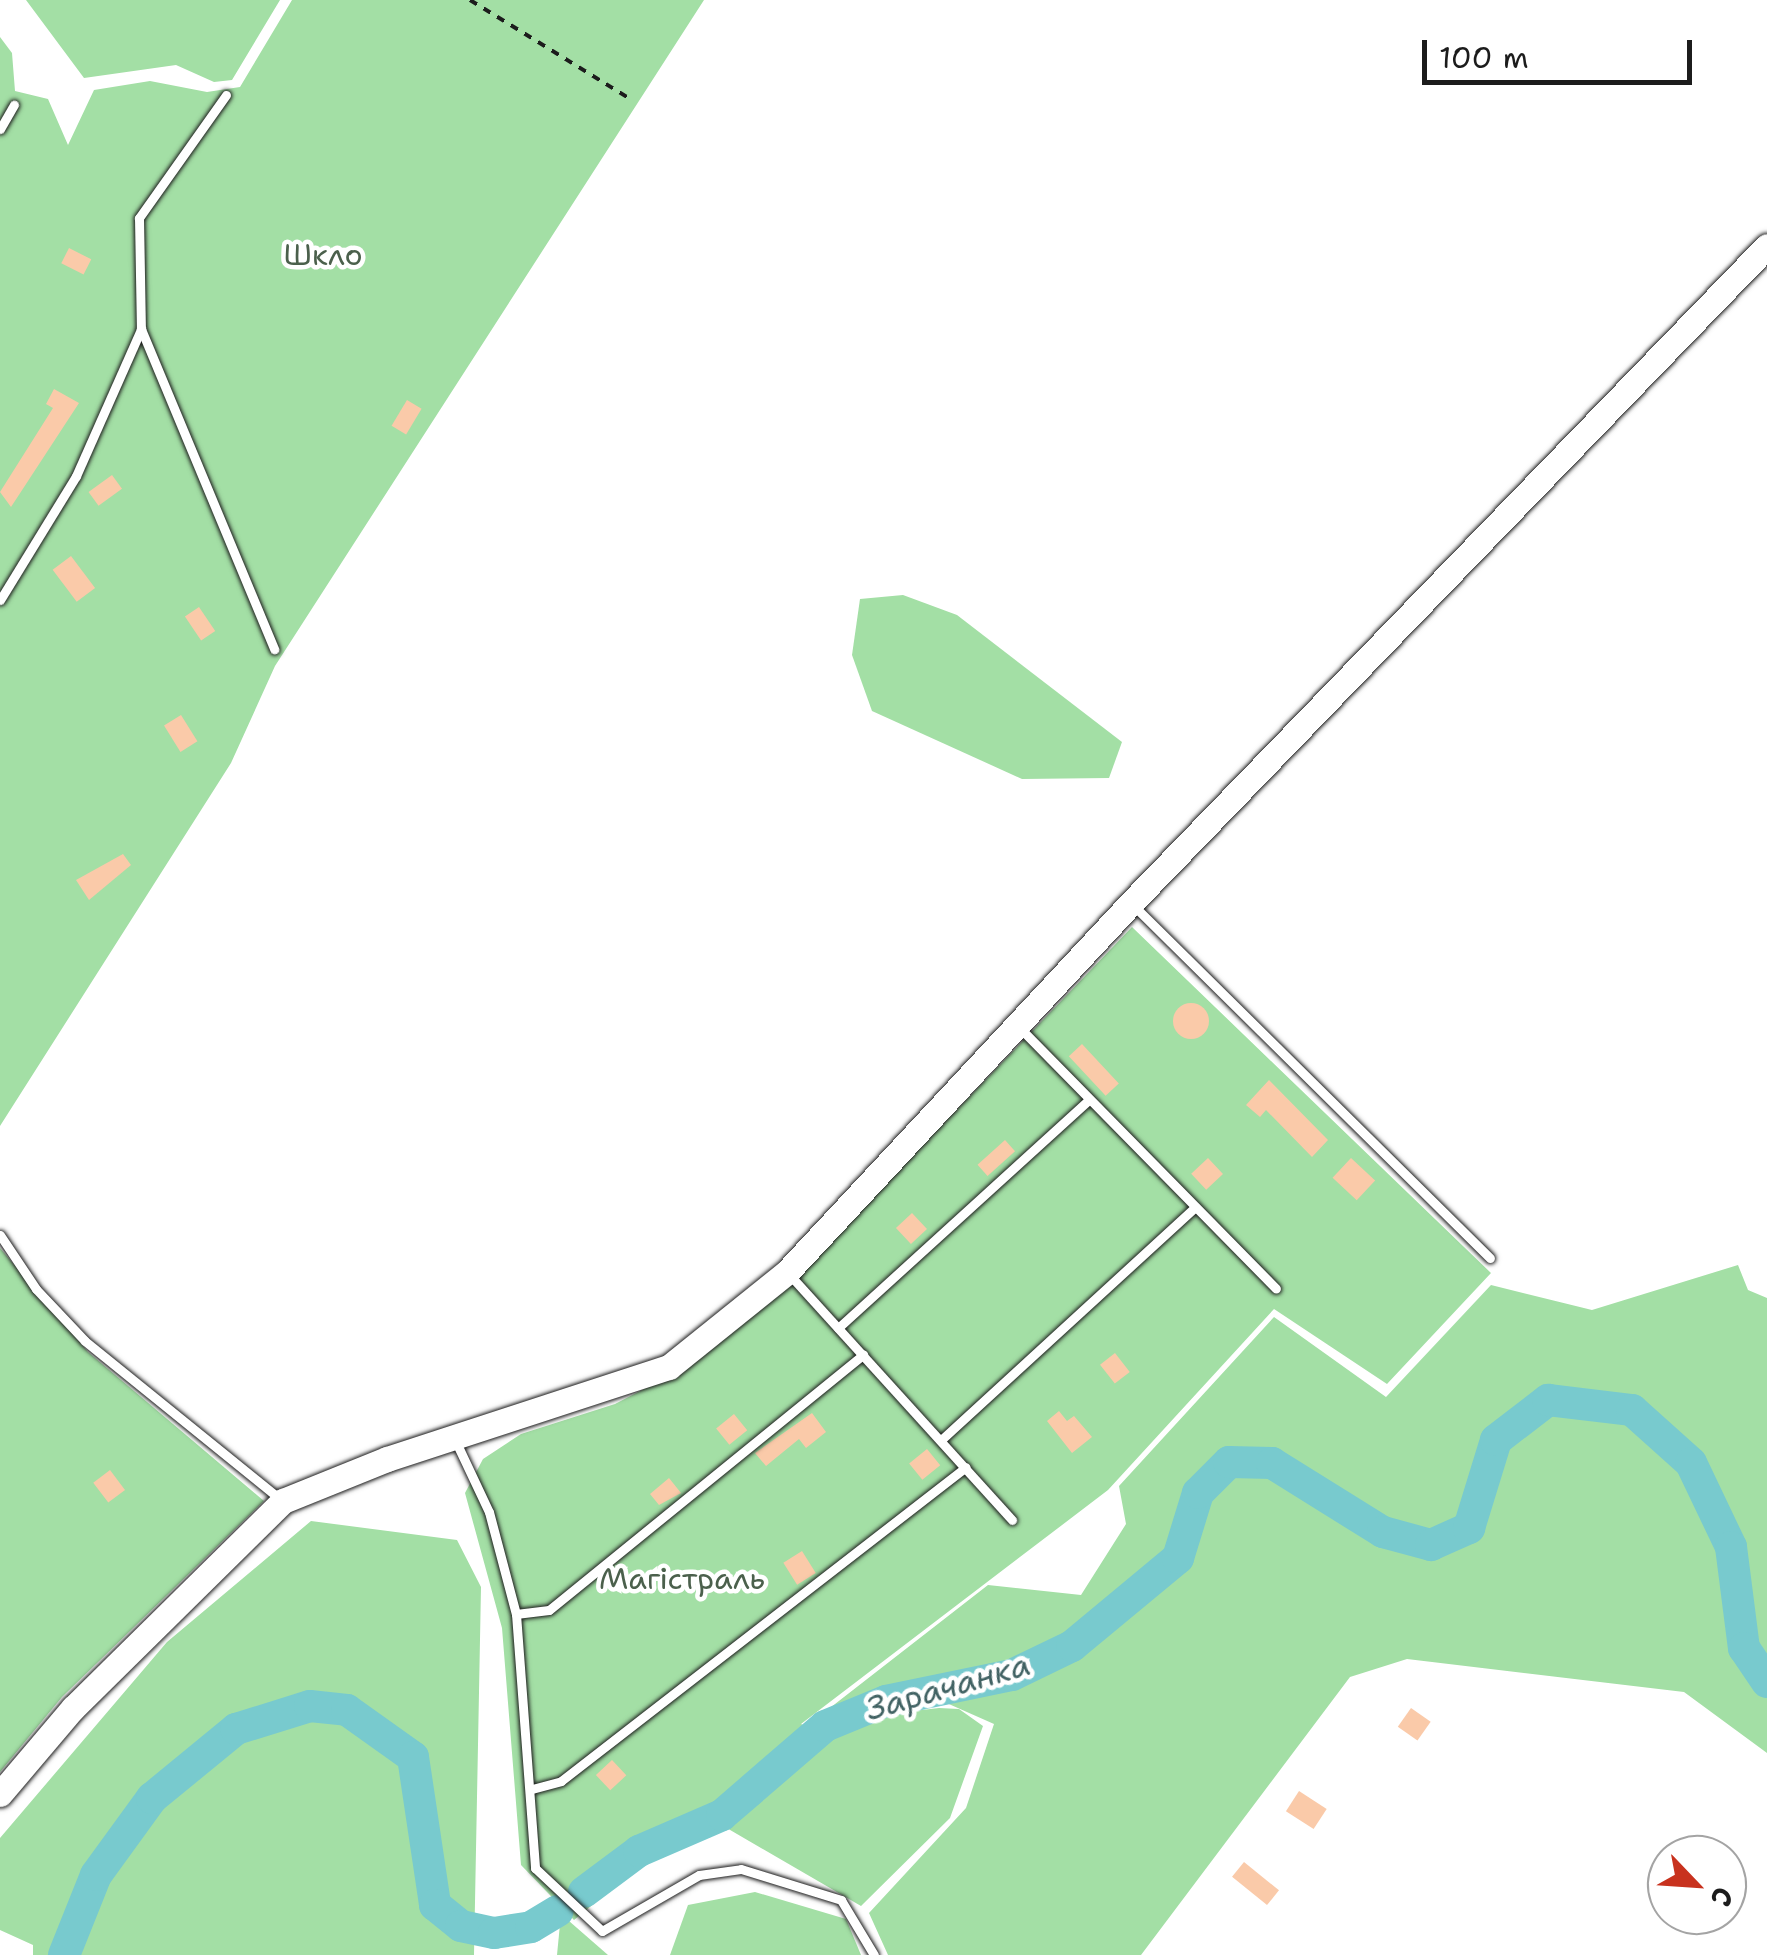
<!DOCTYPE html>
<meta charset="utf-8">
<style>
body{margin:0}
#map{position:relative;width:1767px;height:1955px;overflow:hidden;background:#fff;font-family:"Shantell Sans",sans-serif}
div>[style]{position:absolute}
.green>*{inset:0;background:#a3dfa5}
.river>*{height:32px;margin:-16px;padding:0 16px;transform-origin:16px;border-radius:16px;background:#78cace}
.building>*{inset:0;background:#facaa9;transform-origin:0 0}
.round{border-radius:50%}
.path>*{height:4px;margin-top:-2px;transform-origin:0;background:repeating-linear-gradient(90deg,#1c1c1c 0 8px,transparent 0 16px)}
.roads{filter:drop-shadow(0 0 2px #1c1c1c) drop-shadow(0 0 2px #1c1c1c)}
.lane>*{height:9px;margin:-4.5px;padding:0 4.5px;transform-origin:4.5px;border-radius:4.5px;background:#fff}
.secondary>*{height:25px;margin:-12.5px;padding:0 12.5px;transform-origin:12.5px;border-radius:12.5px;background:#fff}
span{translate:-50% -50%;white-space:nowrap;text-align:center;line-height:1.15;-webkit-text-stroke:9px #fff;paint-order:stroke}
.park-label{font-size:30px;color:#4b604c}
.water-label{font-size:32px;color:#416263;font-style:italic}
.north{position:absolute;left:1647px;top:1835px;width:100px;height:100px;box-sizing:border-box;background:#fff;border:2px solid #a4a4a4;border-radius:50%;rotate:115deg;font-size:28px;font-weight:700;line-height:40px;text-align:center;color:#1c1c1c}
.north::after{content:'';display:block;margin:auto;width:35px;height:45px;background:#c8321e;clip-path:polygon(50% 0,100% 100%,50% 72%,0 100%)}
.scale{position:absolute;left:1422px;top:40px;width:270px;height:45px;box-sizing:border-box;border:5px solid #1c1c1c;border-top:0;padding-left:12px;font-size:30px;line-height:35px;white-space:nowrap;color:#1c1c1c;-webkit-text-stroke:8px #fff;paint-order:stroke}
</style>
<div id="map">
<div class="green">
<div style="clip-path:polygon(26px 0,280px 0,232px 80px,214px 82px,176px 65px,84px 78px)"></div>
<div style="clip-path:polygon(292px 0,704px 0,275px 666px,231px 763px,0 1126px,0 37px,12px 53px,15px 91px,48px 99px,68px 145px,94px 90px,150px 81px,207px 92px,240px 87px)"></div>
<div style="clip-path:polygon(903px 595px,957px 615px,1122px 742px,1109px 778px,1022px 779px,872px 711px,852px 655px,860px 599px)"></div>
<div style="clip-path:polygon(1132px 927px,1491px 1273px,1387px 1384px,1274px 1309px,1108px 1490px,801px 1724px,826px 1735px,879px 1715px,939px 1708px,959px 1709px,983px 1726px,950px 1818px,861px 1906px,725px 1827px,657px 1852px,574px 1920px,521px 1865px,502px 1628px,465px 1493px,483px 1459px,521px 1434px,615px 1404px,694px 1363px,783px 1291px)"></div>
<div style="clip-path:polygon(0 1248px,88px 1352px,264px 1501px,62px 1697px,0 1772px)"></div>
<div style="clip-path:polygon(1738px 1265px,1748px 1290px,1767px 1298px,1767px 1753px,1684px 1692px,1407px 1659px,1350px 1677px,1141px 1955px,888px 1955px,869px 1913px,966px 1808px,994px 1724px,942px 1701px,876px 1711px,826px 1731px,808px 1725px,988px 1585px,1081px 1595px,1126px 1524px,1119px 1486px,1274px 1317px,1386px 1397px,1491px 1285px,1592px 1310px)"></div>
<div style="clip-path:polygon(311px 1521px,457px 1540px,481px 1587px,474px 1955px,33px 1955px,33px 1945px,0 1930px,0 1838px,167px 1642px)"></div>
<div style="clip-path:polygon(755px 1892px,846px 1919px,861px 1955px,670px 1955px,688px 1905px)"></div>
<div style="clip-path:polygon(561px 1914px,608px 1955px,557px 1955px)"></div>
</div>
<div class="river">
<div style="left:584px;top:1892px;width:69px;rotate:-36.7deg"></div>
<div style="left:639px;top:1851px;width:90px;rotate:-23.4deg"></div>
<div style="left:722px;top:1815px;width:136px;rotate:-40.8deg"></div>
<div style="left:825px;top:1726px;width:66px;rotate:-22.3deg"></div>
<div style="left:886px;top:1701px;width:129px;rotate:-11.7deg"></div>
<div style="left:1012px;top:1675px;width:67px;rotate:-25.8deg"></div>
<div style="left:1072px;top:1646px;width:138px;rotate:-39.7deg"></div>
<div style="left:1178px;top:1558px;width:68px;rotate:-72.9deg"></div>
<div style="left:1198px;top:1493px;width:44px;rotate:-45deg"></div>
<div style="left:1229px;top:1462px;width:43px;rotate:1.3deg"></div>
<div style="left:1272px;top:1463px;width:131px;rotate:31.9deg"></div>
<div style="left:1383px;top:1532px;width:50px;rotate:15.2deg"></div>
<div style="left:1431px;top:1545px;width:42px;rotate:-24.1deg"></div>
<div style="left:1469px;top:1528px;width:92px;rotate:-72.9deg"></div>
<div style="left:1496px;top:1440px;width:66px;rotate:-37.6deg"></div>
<div style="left:1548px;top:1400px;width:85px;rotate:6.8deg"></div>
<div style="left:1632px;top:1410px;width:79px;rotate:41.9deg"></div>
<div style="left:1691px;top:1463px;width:93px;rotate:64.5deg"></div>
<div style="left:1731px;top:1547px;width:102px;rotate:82.7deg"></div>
<div style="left:1744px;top:1648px;width:41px;rotate:55.9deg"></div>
<div style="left:64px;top:1955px;width:86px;rotate:-68.2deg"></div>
<div style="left:96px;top:1875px;width:95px;rotate:-54deg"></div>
<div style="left:152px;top:1798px;width:109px;rotate:-39.4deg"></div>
<div style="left:236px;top:1729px;width:77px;rotate:-17.3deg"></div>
<div style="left:310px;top:1706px;width:37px;rotate:6deg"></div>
<div style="left:347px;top:1710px;width:81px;rotate:35.5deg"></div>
<div style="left:413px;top:1757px;width:150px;rotate:81.5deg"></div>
<div style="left:435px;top:1905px;width:33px;rotate:39deg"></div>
<div style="left:461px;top:1926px;width:34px;rotate:12deg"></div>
<div style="left:494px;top:1933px;width:37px;rotate:-9deg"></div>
<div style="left:531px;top:1927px;width:31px;rotate:-31deg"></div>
</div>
<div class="building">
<div style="left:69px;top:248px;width:25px;height:17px;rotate:27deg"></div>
<div style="clip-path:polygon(54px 389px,79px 403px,11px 507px,0 492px,53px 408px,46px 404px)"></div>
<div style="left:407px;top:400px;width:17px;height:30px;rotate:31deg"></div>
<div style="left:112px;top:475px;width:17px;height:29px;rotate:54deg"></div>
<div style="left:71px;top:556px;width:40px;height:23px;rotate:53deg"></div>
<div style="left:199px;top:607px;width:29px;height:17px;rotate:56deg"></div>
<div style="left:181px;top:715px;width:31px;height:20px;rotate:58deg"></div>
<div style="clip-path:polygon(123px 854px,131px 865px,89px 900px,76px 880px)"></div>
<div class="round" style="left:1173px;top:1003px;width:36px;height:36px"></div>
<div style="left:1082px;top:1044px;width:54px;height:18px;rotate:47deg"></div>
<div style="clip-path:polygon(1269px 1080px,1328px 1140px,1312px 1157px,1266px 1110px,1260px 1117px,1246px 1105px)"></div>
<div style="left:1005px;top:1140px;width:15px;height:37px;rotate:48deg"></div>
<div style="left:1208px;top:1158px;width:22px;height:23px;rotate:47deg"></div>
<div style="left:1351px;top:1158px;width:33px;height:27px;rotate:43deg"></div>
<div style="left:912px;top:1213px;width:22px;height:22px;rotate:47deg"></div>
<div style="left:1115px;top:1353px;width:24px;height:19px;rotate:52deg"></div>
<div style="clip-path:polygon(1059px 1411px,1067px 1421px,1074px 1416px,1092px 1437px,1072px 1453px,1047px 1421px)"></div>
<div style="clip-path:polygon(812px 1413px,826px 1432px,806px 1448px,799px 1439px,766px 1466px,755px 1453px)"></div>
<div style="left:734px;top:1414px;width:21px;height:23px;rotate:51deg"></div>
<div style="left:927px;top:1449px;width:21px;height:23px;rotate:51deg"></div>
<div style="left:110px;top:1470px;width:25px;height:21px;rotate:53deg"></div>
<div style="clip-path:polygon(669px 1478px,681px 1493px,659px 1505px,650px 1494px)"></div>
<div style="left:802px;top:1551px;width:26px;height:22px;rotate:58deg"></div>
<div style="left:1411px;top:1708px;width:24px;height:23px;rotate:35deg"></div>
<div style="left:612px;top:1760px;width:21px;height:22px;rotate:47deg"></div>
<div style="left:1299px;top:1791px;width:33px;height:24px;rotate:33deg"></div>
<div style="left:1244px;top:1862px;width:45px;height:19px;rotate:39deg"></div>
</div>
<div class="path">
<div style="left:470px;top:0;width:190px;rotate:31.7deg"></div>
</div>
<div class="roads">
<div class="lane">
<div style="left:226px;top:95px;width:151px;rotate:125.3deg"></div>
<div style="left:139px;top:218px;width:111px;rotate:89deg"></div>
<div style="left:141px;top:329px;width:347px;rotate:67.4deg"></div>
<div style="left:0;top:129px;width:28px;rotate:-60deg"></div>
<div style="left:0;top:600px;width:145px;rotate:-58.5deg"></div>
<div style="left:76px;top:476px;width:161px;rotate:-66.1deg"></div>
<div style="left:1133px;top:905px;width:502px;rotate:44.68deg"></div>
<div style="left:1018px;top:1026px;width:368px;rotate:45.5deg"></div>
<div style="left:0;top:1235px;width:65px;rotate:56.3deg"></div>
<div style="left:36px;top:1289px;width:71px;rotate:46.7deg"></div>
<div style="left:85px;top:1341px;width:252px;rotate:39deg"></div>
<div style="left:789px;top:1274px;width:332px;rotate:47.8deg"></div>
<div style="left:838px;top:1328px;width:339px;rotate:-42.3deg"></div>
<div style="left:941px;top:1440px;width:345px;rotate:-42.5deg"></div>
<div style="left:456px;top:1442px;width:77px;rotate:64.8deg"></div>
<div style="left:489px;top:1512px;width:106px;rotate:75.2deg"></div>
<div style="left:516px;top:1614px;width:255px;rotate:85.7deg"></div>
<div style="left:535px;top:1868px;width:92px;rotate:43.2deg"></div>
<div style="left:602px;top:1931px;width:112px;rotate:-30deg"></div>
<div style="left:699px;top:1875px;width:42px;rotate:-8.1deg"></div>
<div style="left:741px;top:1869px;width:105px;rotate:17.2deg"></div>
<div style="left:841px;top:1900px;width:64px;rotate:59deg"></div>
<div style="left:516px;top:1614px;width:33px;rotate:-7deg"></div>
<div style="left:549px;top:1610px;width:405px;rotate:-39.1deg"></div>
<div style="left:532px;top:1789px;width:30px;rotate:-15deg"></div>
<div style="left:561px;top:1781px;width:512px;rotate:-37.79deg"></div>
</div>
<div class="secondary">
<div style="left:0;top:1794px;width:113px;rotate:-49.7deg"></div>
<div style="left:73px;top:1708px;width:295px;rotate:-44.6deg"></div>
<div style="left:283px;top:1501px;width:112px;rotate:-22deg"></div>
<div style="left:387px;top:1459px;width:297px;rotate:-18.1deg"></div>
<div style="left:669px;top:1367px;width:151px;rotate:-38.8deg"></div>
<div style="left:787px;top:1272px;width:504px;rotate:-47.01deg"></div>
<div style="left:1131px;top:903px;width:914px;rotate:-45.93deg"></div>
</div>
</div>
<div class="park-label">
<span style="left:323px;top:255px">Шкло</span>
<span style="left:682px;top:1579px">Магістраль</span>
</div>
<div class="water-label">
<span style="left:948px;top:1687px;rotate:-16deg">Зарачанка</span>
</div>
<div class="north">С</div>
<div class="scale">100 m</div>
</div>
